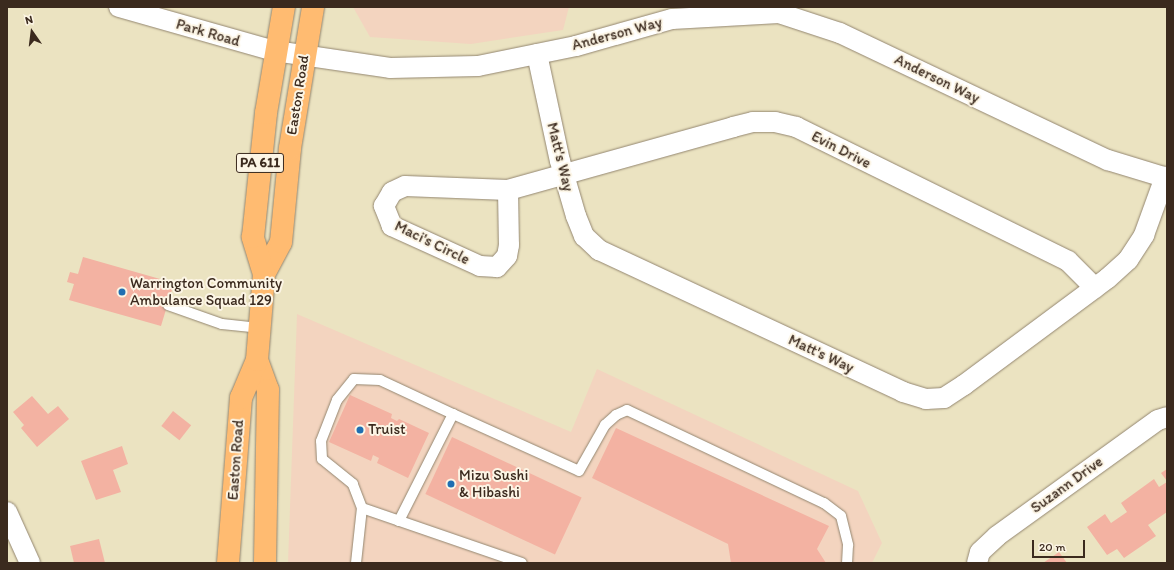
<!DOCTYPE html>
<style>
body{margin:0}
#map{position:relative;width:1174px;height:570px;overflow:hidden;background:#ebe3c1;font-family:Itim,sans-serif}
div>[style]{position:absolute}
.built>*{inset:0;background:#f3d4bf}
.building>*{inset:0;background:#f3b2a2;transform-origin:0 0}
.roads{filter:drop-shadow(0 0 1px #938670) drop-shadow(0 0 1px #938670)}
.service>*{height:10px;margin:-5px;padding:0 5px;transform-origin:5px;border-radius:5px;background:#fff}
.minor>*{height:20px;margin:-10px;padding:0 10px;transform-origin:10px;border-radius:10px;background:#fff}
.trunk>*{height:22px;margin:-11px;padding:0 11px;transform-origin:11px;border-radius:11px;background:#ffbb71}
.dots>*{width:11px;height:11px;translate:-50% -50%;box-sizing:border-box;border:2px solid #fcf5e5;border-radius:50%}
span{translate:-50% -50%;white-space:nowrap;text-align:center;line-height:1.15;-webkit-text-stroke:4px #fcf5e5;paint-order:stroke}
.shield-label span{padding:1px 3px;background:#fcf5e5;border:1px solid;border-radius:3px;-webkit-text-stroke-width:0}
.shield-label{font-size:14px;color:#3b2a1e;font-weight:700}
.street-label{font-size:15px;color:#3b2a1e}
.poi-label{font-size:15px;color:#3b2a1e}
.left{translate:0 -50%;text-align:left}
.frame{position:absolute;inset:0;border:8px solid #3b2a1e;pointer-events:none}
.north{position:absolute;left:12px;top:12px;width:40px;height:40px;-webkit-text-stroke:3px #fcf5e5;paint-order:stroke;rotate:346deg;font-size:11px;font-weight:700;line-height:16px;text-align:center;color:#3b2a1e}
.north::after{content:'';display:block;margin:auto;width:14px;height:18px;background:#3b2a1e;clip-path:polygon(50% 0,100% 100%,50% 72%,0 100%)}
.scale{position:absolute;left:1032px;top:540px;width:53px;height:18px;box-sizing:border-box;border:2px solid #3b2a1e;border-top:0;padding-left:5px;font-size:12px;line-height:14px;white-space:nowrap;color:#3b2a1e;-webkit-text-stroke:3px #fcf5e5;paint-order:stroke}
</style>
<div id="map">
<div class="built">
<div style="clip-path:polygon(353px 7px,569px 7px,563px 30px,471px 44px,370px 37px)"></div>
<div style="clip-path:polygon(297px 314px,571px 432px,597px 369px,858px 491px,882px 543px,872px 563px,288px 563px)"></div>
</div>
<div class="building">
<div style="clip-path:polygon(83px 257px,174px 283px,161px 326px,69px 300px,74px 284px,67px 282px,70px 272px,78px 274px)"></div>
<div style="clip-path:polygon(350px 395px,392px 414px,391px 418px,397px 421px,399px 419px,429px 433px,408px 478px,377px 463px,379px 458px,373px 455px,371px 461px,329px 442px)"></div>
<div style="clip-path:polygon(32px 396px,48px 414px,58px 406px,69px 419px,37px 447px,21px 428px,24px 425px,13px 412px)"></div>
<div style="left:173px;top:411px;width:23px;height:19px;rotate:38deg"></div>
<div style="clip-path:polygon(616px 428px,829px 526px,817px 549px,826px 563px,731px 563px,728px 544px,592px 478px)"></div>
<div style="left:452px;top:437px;width:143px;height:63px;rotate:25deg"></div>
<div style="clip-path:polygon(122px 446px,128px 464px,113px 470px,121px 492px,96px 500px,81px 461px)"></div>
<div style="clip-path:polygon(1167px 469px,1167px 481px,1161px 473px)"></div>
<div style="clip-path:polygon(1154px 479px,1159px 487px,1167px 482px,1167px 512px,1148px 525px,1156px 536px,1124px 558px,1117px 549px,1107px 555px,1087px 527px,1105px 514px,1111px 523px,1127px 512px,1121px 503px)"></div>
<div style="clip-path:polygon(99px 539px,105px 563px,74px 563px,70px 546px)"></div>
<div style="clip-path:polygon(1059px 552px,1067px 563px,1043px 563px)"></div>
</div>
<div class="roads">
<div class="service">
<div style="left:168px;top:305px;width:57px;rotate:19.4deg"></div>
<div style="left:222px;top:324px;width:37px;rotate:6deg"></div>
<div style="left:453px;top:414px;width:138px;rotate:24.3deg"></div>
<div style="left:579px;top:471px;width:53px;rotate:-60.5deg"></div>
<div style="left:605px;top:425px;width:15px;rotate:-42deg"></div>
<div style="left:616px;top:415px;width:12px;rotate:-24deg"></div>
<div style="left:627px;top:410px;width:218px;rotate:25.3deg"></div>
<div style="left:824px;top:503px;width:21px;rotate:37deg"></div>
<div style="left:841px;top:516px;width:30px;rotate:76deg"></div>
<div style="left:848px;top:545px;width:18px;rotate:93deg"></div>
<div style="left:362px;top:508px;width:26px;rotate:-111deg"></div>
<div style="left:353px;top:484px;width:40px;rotate:-141deg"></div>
<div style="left:322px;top:459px;width:18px;rotate:-93deg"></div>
<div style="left:321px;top:441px;width:44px;rotate:-68.7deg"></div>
<div style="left:337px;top:400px;width:27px;rotate:-51deg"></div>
<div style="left:354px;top:379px;width:26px;rotate:2deg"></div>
<div style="left:380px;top:380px;width:81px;rotate:25deg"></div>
<div style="left:453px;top:414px;width:120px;rotate:116.8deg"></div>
<div style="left:356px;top:563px;width:55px;rotate:-83.8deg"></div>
<div style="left:362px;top:508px;width:169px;rotate:19deg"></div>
</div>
<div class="minor">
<div style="left:119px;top:7px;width:162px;rotate:15.8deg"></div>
<div style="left:275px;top:51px;width:116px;rotate:8.4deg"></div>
<div style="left:390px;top:68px;width:88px;rotate:-1.3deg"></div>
<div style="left:478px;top:66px;width:100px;rotate:-11.5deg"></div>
<div style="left:576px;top:46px;width:100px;rotate:-15.7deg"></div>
<div style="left:672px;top:19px;width:107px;rotate:-3.2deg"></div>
<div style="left:779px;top:13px;width:64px;rotate:18.2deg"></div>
<div style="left:840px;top:33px;width:297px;rotate:25.4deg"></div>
<div style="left:1108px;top:160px;width:62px;rotate:17deg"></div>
<div style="left:537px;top:54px;width:109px;rotate:77.9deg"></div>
<div style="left:560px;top:161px;width:57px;rotate:73.8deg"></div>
<div style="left:576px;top:216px;width:22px;rotate:68deg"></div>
<div style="left:584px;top:236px;width:21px;rotate:43deg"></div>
<div style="left:599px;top:250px;width:336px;rotate:25deg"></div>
<div style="left:903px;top:392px;width:24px;rotate:17deg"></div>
<div style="left:926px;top:399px;width:18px;rotate:-3deg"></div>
<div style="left:944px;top:398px;width:24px;rotate:-33deg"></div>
<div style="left:964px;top:385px;width:179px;rotate:-36.6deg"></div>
<div style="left:1108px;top:278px;width:27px;rotate:-42deg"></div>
<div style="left:1128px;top:260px;width:30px;rotate:-57deg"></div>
<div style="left:1144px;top:235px;width:62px;rotate:-70.1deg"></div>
<div style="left:508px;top:190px;width:55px;rotate:89deg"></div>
<div style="left:509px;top:245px;width:11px;rotate:100deg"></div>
<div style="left:507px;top:256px;width:15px;rotate:132deg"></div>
<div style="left:497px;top:267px;width:17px;rotate:-177deg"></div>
<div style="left:480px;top:266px;width:97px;rotate:-155.6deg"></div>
<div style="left:392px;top:226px;width:22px;rotate:-112deg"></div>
<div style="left:384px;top:206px;width:16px;rotate:-60deg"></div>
<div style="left:392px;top:192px;width:14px;rotate:-25deg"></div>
<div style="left:405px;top:186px;width:103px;rotate:2.2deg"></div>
<div style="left:508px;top:190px;width:234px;rotate:-15.6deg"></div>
<div style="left:733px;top:127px;width:21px;rotate:-14deg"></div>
<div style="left:753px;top:122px;width:22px"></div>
<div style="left:775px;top:122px;width:22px;rotate:13deg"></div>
<div style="left:796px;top:127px;width:303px;rotate:26.2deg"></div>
<div style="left:1068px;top:261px;width:38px;rotate:45deg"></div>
<div style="left:7px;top:512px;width:56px;rotate:65.7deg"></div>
<div style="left:977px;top:563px;width:11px;rotate:-75deg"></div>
<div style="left:980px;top:552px;width:23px;rotate:-43deg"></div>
<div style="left:997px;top:536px;width:198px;rotate:-35.8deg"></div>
<div style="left:1158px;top:420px;width:9px;rotate:-18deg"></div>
</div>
<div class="trunk">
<div style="left:264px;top:274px;width:36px;rotate:-62deg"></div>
<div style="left:281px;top:242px;width:94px;rotate:-84.5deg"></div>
<div style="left:290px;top:148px;width:143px;rotate:-80.7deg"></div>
<div style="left:257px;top:360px;width:32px;rotate:70deg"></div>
<div style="left:268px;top:390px;width:173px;rotate:91deg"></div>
<div style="left:228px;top:563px;width:166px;rotate:-85.5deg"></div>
<div style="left:241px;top:398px;width:41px;rotate:-67.2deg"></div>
<div style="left:257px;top:360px;width:86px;rotate:-85.3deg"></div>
<div style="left:264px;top:274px;width:39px;rotate:-107deg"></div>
<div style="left:253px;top:237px;width:125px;rotate:-84deg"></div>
<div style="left:266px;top:113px;width:108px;rotate:-80.4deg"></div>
</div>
</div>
<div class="dots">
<div style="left:122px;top:292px;background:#1f6fb2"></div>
<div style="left:360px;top:430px;background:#1f6fb2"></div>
<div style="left:451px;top:484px;background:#1f6fb2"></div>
</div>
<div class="shield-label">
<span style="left:260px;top:163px">PA 611</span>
</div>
<div class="street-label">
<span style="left:208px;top:33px;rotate:16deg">Park Road</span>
<span style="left:617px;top:34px;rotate:-15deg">Anderson Way</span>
<span style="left:937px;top:79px;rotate:26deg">Anderson Way</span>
<span style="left:298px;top:95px;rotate:-81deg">Easton Road</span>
<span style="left:841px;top:150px;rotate:27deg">Evin Drive</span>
<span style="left:560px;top:157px;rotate:76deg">Matt's Way</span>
<span style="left:432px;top:243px;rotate:26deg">Maci's Circle</span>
<span style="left:821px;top:354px;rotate:25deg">Matt's Way</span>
<span style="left:236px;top:460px;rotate:-86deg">Easton Road</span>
<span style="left:1067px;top:485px;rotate:-36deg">Suzann Drive</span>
</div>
<div class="poi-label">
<span class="left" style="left:130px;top:292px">Warrington Community<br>Ambulance Squad 129</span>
<span class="left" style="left:368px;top:430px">Truist</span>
<span class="left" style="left:459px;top:484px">Mizu Sushi<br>&amp; Hibashi</span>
</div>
<div class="frame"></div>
<div class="north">N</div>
<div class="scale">20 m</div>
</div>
